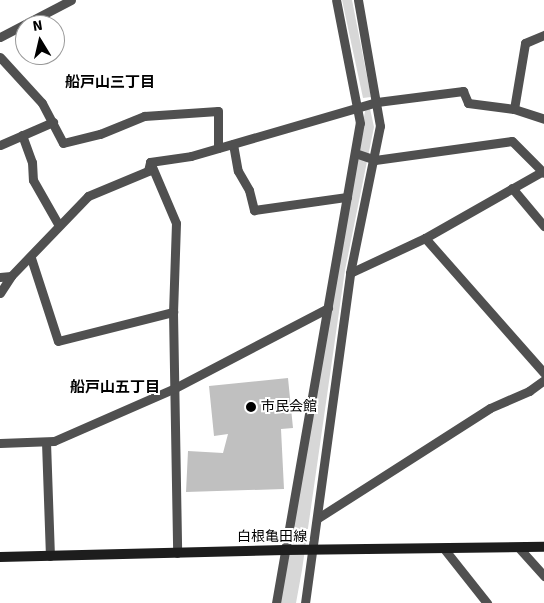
<!DOCTYPE html>
<meta charset="utf-8">
<style>
body{margin:0}
#map{position:relative;width:544px;height:603px;overflow:hidden;background:#fff;font-family:Signika,"Noto Sans JP",sans-serif}
div>[style]{position:absolute}
.green>*{inset:0;background:#d7d7d7}
.building>*{inset:0;background:#c0c0c0}
.minor>*{height:9px;margin:-4.5px;padding:0 4.5px;transform-origin:4.5px;border-radius:4.5px;background:#505050}
.secondary>*{height:10px;margin:-5px;padding:0 5px;transform-origin:5px;border-radius:5px;background:#1d1d1d}
.dots>*{width:14px;height:14px;translate:-50% -50%;box-sizing:border-box;border:2px solid #fff;border-radius:50%}
span{translate:-50% -50%;white-space:nowrap;text-align:center;line-height:1.15;-webkit-text-stroke:4px #fff;paint-order:stroke}
.poi-label{font-size:14px;color:#000}
.left{translate:0 -50%;text-align:left}
.street-label{font-size:14px;color:#000}
.neighbourhood-label{font-size:15px;color:#000;font-weight:700}
.north{position:absolute;left:15px;top:15px;width:50px;height:50px;box-sizing:border-box;background:#fff;border:1px solid #999;border-radius:50%;rotate:351deg;font-size:14px;font-weight:700;line-height:20px;text-align:center;color:#000}
.north::after{content:'';display:block;margin:auto;width:18px;height:22px;background:#000;clip-path:polygon(50% 0,100% 100%,50% 72%,0 100%)}
</style>
<div id="map">
<div class="green">
<div style="clip-path:polygon(342px 0,352px 0,371px 97px,363px 98px)"></div>
<div style="clip-path:polygon(369px 104px,374px 127px,345px 270px,302px 570px,296px 603px,280px 603px,365px 111px)"></div>
</div>
<div class="building">
<div style="clip-path:polygon(288px 378px,293px 428px,281px 429px,284px 489px,186px 492px,188px 451px,223px 453px,228px 434px,214px 436px,209px 386px)"></div>
</div>
<div class="minor">
<div style="left:0;top:37px;width:80px;rotate:-27.5deg"></div>
<div style="left:0;top:57px;width:62px;rotate:47.6deg"></div>
<div style="left:42px;top:103px;width:45px;rotate:62.3deg"></div>
<div style="left:63px;top:143px;width:38px;rotate:-14deg"></div>
<div style="left:100px;top:134px;width:48px;rotate:-22.2deg"></div>
<div style="left:144px;top:116px;width:74px;rotate:-3.9deg"></div>
<div style="left:218px;top:111px;width:37px;rotate:90deg"></div>
<div style="left:514px;top:109px;width:67px;rotate:-80.5deg"></div>
<div style="left:525px;top:43px;width:21px;rotate:-23deg"></div>
<div style="left:22px;top:135px;width:29px;rotate:70deg"></div>
<div style="left:32px;top:162px;width:18px;rotate:87deg"></div>
<div style="left:33px;top:180px;width:51px;rotate:60.4deg"></div>
<div style="left:233px;top:144px;width:27px;rotate:80deg"></div>
<div style="left:238px;top:171px;width:22px;rotate:60deg"></div>
<div style="left:249px;top:190px;width:21px;rotate:76deg"></div>
<div style="left:254px;top:210px;width:94px;rotate:-8deg"></div>
<div style="left:0;top:145px;width:58px;rotate:-23.5deg"></div>
<div style="left:355px;top:153px;width:21px;rotate:19deg"></div>
<div style="left:375px;top:160px;width:138px;rotate:-7.9deg"></div>
<div style="left:512px;top:141px;width:45px;rotate:45deg"></div>
<div style="left:150px;top:162px;width:66px;rotate:66.9deg"></div>
<div style="left:176px;top:223px;width:89px;rotate:91.9deg"></div>
<div style="left:512px;top:188px;width:50px;rotate:49.9deg"></div>
<div style="left:425px;top:238px;width:180px;rotate:48.6deg"></div>
<div style="left:31px;top:258px;width:87px;rotate:72deg"></div>
<div style="left:58px;top:341px;width:119px;rotate:-14.2deg"></div>
<div style="left:173px;top:312px;width:241px;rotate:89deg"></div>
<div style="left:350px;top:273px;width:83px;rotate:-25deg"></div>
<div style="left:425px;top:238px;width:133px;rotate:-29.6deg"></div>
<div style="left:0;top:277px;width:11px;rotate:-5deg"></div>
<div style="left:0;top:293px;width:20px;rotate:-57deg"></div>
<div style="left:11px;top:276px;width:111px;rotate:-46.1deg"></div>
<div style="left:88px;top:196px;width:65px;rotate:-22.6deg"></div>
<div style="left:148px;top:171px;width:9px;rotate:-77deg"></div>
<div style="left:150px;top:162px;width:41px;rotate:-8.3deg"></div>
<div style="left:191px;top:156px;width:194px;rotate:-16.2deg"></div>
<div style="left:377px;top:102px;width:87px;rotate:-7.3deg"></div>
<div style="left:463px;top:91px;width:13px;rotate:67deg"></div>
<div style="left:468px;top:103px;width:46px;rotate:7.4deg"></div>
<div style="left:514px;top:109px;width:32px;rotate:18deg"></div>
<div style="left:46px;top:442px;width:114px;rotate:88deg"></div>
<div style="left:0;top:443px;width:54px;rotate:-2.1deg"></div>
<div style="left:54px;top:441px;width:130px;rotate:-23.6deg"></div>
<div style="left:173px;top:389px;width:175px;rotate:-27.6deg"></div>
<div style="left:318px;top:518px;width:204px;rotate:-32.6deg"></div>
<div style="left:490px;top:408px;width:43px;rotate:-23.6deg"></div>
<div style="left:529px;top:391px;width:19px;rotate:-36deg"></div>
<div style="left:519px;top:548px;width:38px;rotate:48deg"></div>
<div style="left:445px;top:550px;width:68px;rotate:51.6deg"></div>
<div style="left:276px;top:603px;width:487px;rotate:-80.1deg"></div>
<div style="left:360px;top:123px;width:125px;rotate:-101deg"></div>
<div style="left:305px;top:603px;width:333px;rotate:-82.2deg"></div>
<div style="left:350px;top:273px;width:150px;rotate:-78.5deg"></div>
<div style="left:380px;top:126px;width:128px;rotate:-99.9deg"></div>
</div>
<div class="secondary">
<div style="left:0;top:557px;width:285px;rotate:-1.4deg"></div>
<div style="left:285px;top:550px;width:259px;rotate:-0.7deg"></div>
</div>
<div class="dots">
<div style="left:251px;top:407px;background:#000"></div>
</div>
<div class="poi-label">
<span class="left" style="left:261px;top:407px">市民会館</span>
</div>
<div class="street-label">
<span style="left:272px;top:537px">白根亀田線</span>
</div>
<div class="neighbourhood-label">
<span style="left:110px;top:83px">船戸山三丁目</span>
<span style="left:115px;top:388px">船戸山五丁目</span>
</div>
<div class="north">N</div>
</div>
